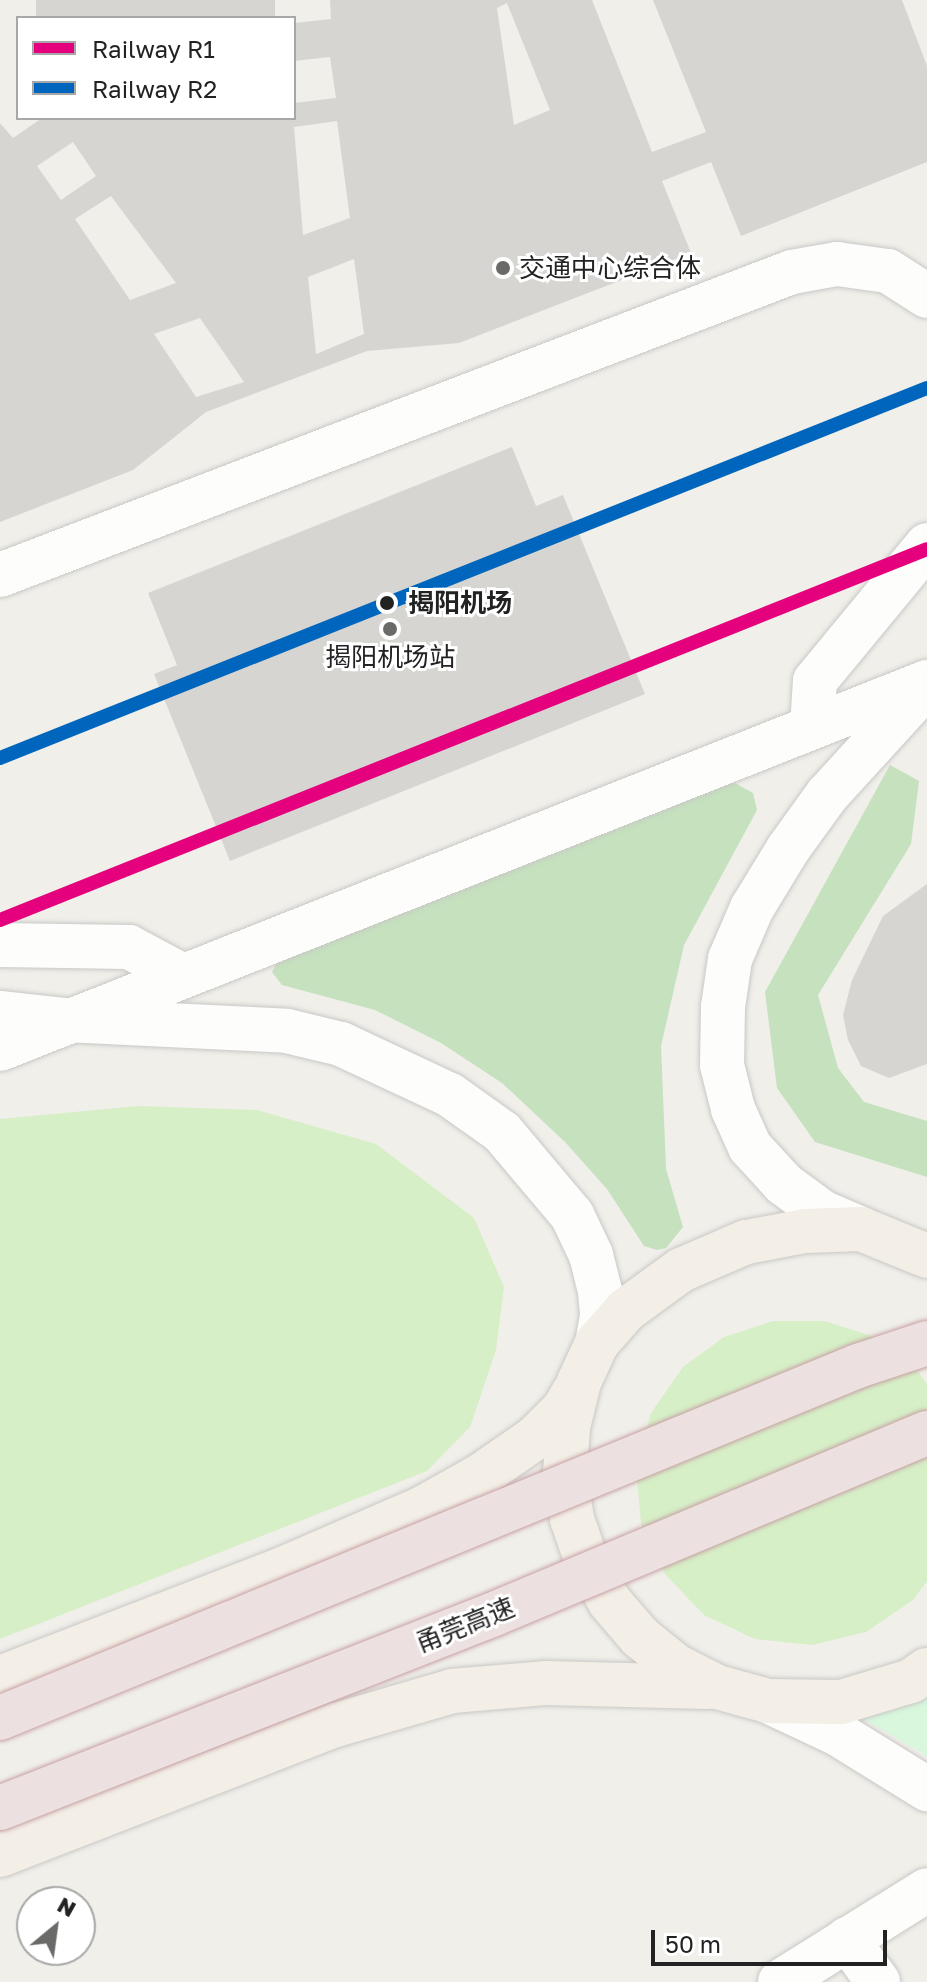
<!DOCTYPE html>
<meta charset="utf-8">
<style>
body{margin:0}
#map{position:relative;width:927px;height:1982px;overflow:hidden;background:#f0efea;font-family:"Golos Text","Noto Sans SC",sans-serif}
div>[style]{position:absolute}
.grass>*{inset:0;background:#d6efc7}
.forest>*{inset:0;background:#c5e1be}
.park>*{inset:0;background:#d8f7dd}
.building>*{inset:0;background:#d7d5d1;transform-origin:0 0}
.roads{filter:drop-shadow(0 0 2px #c9c8c6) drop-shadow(0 0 2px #c9c8c6)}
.minor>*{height:44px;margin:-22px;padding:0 22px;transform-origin:22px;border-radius:22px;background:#fdfdfc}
.major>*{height:44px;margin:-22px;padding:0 22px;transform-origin:22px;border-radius:22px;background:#f3efe6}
.bridges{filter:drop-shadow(0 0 2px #c7a0a4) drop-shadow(0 0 2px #c7a0a4)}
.highway-bridge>*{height:44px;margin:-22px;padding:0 22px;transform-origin:22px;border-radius:22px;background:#ece1e0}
.rail-1>*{height:14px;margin:-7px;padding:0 7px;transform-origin:7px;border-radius:7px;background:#e5007d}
.rail-2>*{height:14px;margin:-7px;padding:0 7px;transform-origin:7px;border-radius:7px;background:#0065bd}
.dots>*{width:22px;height:22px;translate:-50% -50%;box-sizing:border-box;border:4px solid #fff;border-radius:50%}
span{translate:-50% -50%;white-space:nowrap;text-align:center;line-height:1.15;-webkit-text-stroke:6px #fff;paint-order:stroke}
.poi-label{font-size:26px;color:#222}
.left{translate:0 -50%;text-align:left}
.stop-label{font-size:26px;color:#222;font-weight:700}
.street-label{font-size:26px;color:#222}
.legend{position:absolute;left:16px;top:16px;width:280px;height:104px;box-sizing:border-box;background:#fff;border:2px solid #a7a7a7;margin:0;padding:10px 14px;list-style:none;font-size:24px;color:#222}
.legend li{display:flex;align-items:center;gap:16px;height:40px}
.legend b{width:40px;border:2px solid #a7a7a7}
.north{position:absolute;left:16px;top:1886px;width:80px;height:80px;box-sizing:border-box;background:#fff;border:2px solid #a7a7a7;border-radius:50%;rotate:29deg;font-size:22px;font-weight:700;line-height:32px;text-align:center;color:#222}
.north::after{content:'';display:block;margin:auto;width:28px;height:36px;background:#6a6a68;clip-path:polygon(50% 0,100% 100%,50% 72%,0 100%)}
.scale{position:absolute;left:651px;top:1930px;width:236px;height:36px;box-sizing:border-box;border:4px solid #222;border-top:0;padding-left:10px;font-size:24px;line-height:28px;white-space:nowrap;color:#222;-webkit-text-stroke:6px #fff;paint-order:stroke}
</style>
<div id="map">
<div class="grass">
<div style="clip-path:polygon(138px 1106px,257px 1110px,376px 1144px,474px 1218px,504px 1287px,496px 1350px,470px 1427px,427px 1471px,0 1639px,0 1119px)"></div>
<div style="clip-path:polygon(773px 1321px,824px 1321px,872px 1336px,914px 1366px,927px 1384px,927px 1581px,913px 1600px,866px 1632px,812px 1645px,755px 1639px,704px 1615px,665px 1574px,641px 1524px,636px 1467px,651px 1413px,683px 1367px,724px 1337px)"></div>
</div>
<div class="forest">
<div style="clip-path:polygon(890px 765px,919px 781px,911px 844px,818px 995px,838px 1068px,864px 1102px,927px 1121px,927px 1177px,815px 1142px,777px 1088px,765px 992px)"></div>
<div style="clip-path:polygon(733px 782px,753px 793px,757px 810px,684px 945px,661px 1046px,666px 1169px,683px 1227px,666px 1248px,657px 1250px,644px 1246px,607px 1189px,565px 1142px,502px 1083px,441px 1043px,375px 1010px,282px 985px,272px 972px,278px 960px,330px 935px)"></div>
</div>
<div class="park">
<div style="clip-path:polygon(927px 1694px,927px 1756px,864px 1719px,922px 1697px)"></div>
</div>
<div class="building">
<div style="left:36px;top:0;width:239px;height:18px"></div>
<div style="clip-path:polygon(evenodd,330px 0,592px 0,652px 152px,706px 132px,653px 0,902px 0,927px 66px,927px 162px,741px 236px,711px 162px,662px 181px,691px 253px,459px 343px,367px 351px,206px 412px,133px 470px,0 522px,0 123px,13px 138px,42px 118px,294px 118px,294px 103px,336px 98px,330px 57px,294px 61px,294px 23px,331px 19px,330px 0,507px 3px,550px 110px,514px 125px,497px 8px,507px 3px,330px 0,337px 121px,350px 218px,303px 235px,294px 127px,337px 121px,330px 0,73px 142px,96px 176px,61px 200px,37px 166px,73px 142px,330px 0,111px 196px,176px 283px,130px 300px,75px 219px,111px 196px,330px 0,354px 259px,364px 334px,316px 354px,308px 277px,354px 259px,330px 0,200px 318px,244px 382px,196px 397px,154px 334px,200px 318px)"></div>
<div style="clip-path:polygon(512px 447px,536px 506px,563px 495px,645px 694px,230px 861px,154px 674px,177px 665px,148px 593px)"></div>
<div style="clip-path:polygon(927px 884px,927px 1064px,889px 1078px,861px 1066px,848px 1040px,843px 1015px,852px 980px,883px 916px)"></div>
</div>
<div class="roads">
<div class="minor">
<div style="left:0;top:575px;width:848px;rotate:-20.94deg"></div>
<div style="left:792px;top:272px;width:46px;rotate:-10.1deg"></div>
<div style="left:837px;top:264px;width:51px;rotate:7.8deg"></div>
<div style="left:888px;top:271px;width:46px;rotate:32.7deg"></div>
<div style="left:812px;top:727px;width:46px;rotate:-86.3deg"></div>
<div style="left:815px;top:681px;width:176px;rotate:-50.5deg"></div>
<div style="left:0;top:945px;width:129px;rotate:0.9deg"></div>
<div style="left:129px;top:947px;width:59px;rotate:28.3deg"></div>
<div style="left:0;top:1013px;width:66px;rotate:6.1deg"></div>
<div style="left:66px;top:1020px;width:221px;rotate:2.8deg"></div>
<div style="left:287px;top:1031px;width:56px;rotate:13.5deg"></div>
<div style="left:341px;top:1044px;width:120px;rotate:25.1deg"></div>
<div style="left:450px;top:1095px;width:64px;rotate:35.4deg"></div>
<div style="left:502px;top:1132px;width:109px;rotate:49.9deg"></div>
<div style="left:572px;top:1215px;width:44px;rotate:64.6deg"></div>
<div style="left:591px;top:1255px;width:37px;rotate:76deg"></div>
<div style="left:600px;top:1291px;width:25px;rotate:85deg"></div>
<div style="left:602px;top:1316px;width:27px;rotate:100deg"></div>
<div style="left:0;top:1049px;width:997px;rotate:-21.6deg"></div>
<div style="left:861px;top:1229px;width:43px;rotate:-156.4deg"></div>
<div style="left:822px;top:1212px;width:47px;rotate:-143.6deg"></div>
<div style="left:784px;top:1184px;width:50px;rotate:-132.6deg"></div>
<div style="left:750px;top:1147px;width:42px;rotate:-114.1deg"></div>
<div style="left:733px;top:1109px;width:45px;rotate:-104deg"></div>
<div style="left:722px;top:1065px;width:58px;rotate:-89deg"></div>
<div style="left:723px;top:1007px;width:49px;rotate:-81.7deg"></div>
<div style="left:730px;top:959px;width:56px;rotate:-66.7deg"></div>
<div style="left:752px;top:908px;width:69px;rotate:-58.6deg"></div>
<div style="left:788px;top:849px;width:67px;rotate:-54.2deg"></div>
<div style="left:827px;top:795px;width:141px;rotate:-47.6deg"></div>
<div style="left:768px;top:1701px;width:77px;rotate:25.2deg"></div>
<div style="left:838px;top:1734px;width:105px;rotate:31.7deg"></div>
<div style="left:847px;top:1939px;width:53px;rotate:54.2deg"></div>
<div style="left:780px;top:1982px;width:173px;rotate:-32deg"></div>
</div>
<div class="major">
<div style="left:927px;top:1256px;width:71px;rotate:-157.8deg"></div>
<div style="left:861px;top:1229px;width:56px;rotate:178deg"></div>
<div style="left:805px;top:1231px;width:60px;rotate:169.4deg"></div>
<div style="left:746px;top:1242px;width:71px;rotate:156.7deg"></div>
<div style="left:681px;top:1270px;width:68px;rotate:144deg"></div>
<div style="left:626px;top:1310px;width:44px;rotate:131.3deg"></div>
<div style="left:597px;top:1343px;width:43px;rotate:114.8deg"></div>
<div style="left:579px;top:1382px;width:46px;rotate:103.7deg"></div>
<div style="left:568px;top:1427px;width:46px;rotate:93.7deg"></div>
<div style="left:565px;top:1473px;width:47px;rotate:81.3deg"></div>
<div style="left:572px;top:1519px;width:46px;rotate:70.8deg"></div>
<div style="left:587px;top:1562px;width:46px;rotate:60.1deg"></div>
<div style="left:610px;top:1602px;width:46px;rotate:49.4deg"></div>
<div style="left:640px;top:1637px;width:46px;rotate:38.9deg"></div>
<div style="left:676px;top:1666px;width:46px;rotate:27.1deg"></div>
<div style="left:717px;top:1687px;width:53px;rotate:15.4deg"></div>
<div style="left:768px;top:1701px;width:73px;rotate:0.8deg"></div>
<div style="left:841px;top:1702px;width:73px;rotate:-16.7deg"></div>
<div style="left:911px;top:1681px;width:19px;rotate:-35deg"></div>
<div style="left:0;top:1678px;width:303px;rotate:-21.1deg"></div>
<div style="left:283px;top:1569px;width:153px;rotate:-23.5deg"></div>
<div style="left:423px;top:1508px;width:65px;rotate:-29.3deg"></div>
<div style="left:480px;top:1476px;width:67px;rotate:-34.6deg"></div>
<div style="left:535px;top:1438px;width:41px;rotate:-45deg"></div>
<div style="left:564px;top:1409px;width:20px;rotate:-60deg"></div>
<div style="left:0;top:1855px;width:360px;rotate:-21.2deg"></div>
<div style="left:336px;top:1725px;width:121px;rotate:-16.3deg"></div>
<div style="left:452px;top:1691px;width:93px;rotate:-4.9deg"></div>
<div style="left:545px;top:1683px;width:163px;rotate:1.4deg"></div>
</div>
</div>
<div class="bridges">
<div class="highway-bridge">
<div style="left:0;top:1718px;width:927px;rotate:-22.31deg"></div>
<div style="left:858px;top:1366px;width:73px;rotate:-18.4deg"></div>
<div style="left:0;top:1808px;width:531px;rotate:-21.44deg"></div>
<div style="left:494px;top:1614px;width:469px;rotate:-22.7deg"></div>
</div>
</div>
<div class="rail-1">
<div style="left:0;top:920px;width:998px;rotate:-21.81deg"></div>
</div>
<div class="rail-2">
<div style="left:0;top:758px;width:998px;rotate:-21.76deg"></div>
</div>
<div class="dots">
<div style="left:503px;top:268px;background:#6a6a68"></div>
<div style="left:387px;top:603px;background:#222"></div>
<div style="left:390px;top:629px;background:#6a6a68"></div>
</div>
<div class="poi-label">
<span class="left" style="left:519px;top:268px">交通中心综合体</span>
<span style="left:390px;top:657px">揭阳机场站</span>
</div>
<div class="stop-label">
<span class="left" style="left:408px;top:603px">揭阳机场</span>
</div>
<div class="street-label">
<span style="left:465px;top:1625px;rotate:-22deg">甬莞高速</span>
</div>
<ul class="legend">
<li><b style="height:10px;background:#e5007d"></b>Railway R1</li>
<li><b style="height:10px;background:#0065bd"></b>Railway R2</li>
</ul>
<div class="north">N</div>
<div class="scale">50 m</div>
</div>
